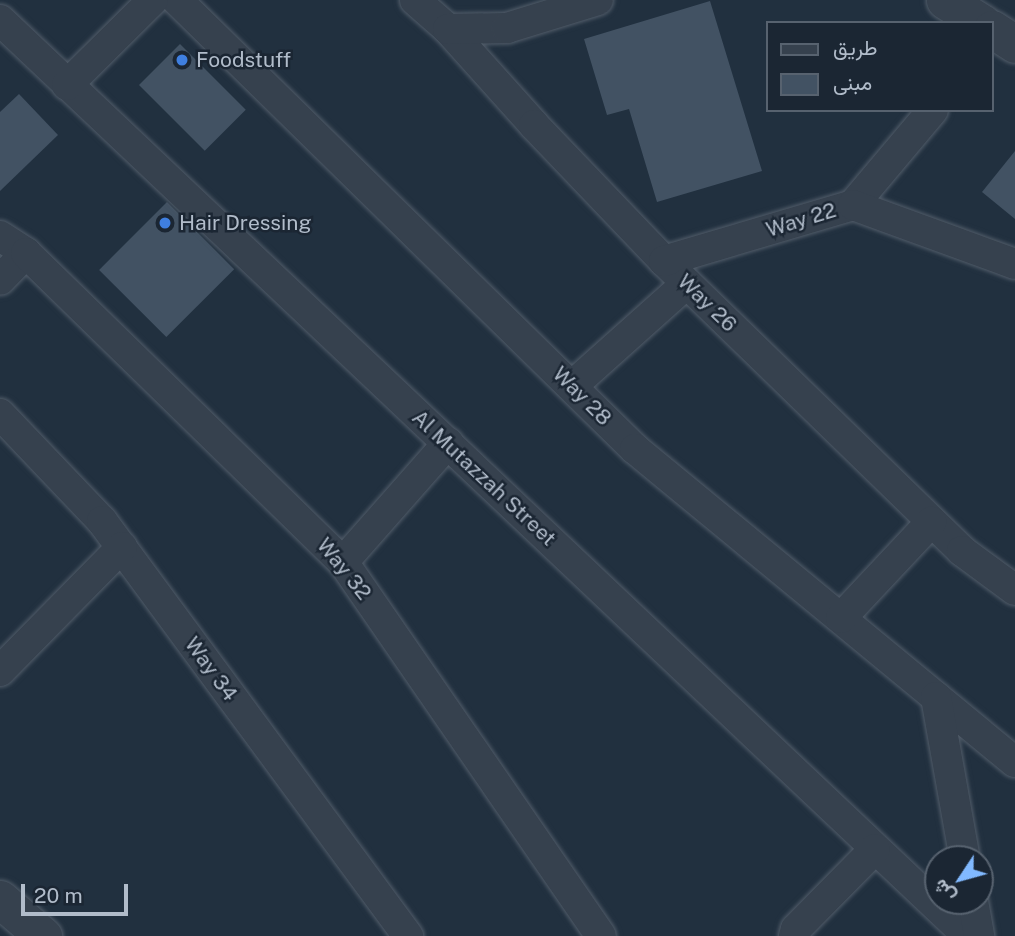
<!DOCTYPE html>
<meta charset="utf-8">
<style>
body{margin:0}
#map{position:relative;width:1015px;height:936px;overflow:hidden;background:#21303f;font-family:"Public Sans",Vazirmatn,sans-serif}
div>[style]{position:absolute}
.building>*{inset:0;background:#425263;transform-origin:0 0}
.roads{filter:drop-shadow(0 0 2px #515c69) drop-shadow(0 0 2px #515c69)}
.minor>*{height:30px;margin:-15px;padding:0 15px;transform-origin:15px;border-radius:15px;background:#36414e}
.tertiary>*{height:37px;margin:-18.5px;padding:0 18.5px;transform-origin:18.5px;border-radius:18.5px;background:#36414e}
.dots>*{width:19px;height:19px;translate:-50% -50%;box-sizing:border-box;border:4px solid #1b2633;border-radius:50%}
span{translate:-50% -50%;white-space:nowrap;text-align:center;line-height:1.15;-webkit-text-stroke:5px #1b2633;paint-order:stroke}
.poi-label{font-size:21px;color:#b1bcca}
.left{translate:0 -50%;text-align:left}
.street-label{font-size:21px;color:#b1bcca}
.legend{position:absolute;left:766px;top:21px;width:228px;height:91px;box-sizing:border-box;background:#1b2633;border:2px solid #57626f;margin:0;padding:9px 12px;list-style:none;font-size:21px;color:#b1bcca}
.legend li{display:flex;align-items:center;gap:14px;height:35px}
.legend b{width:35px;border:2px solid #57626f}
.north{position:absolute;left:924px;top:845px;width:70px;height:70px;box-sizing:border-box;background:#1b2633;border:2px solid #57626f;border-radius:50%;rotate:234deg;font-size:19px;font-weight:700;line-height:28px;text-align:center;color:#b1bcca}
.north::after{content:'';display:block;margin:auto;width:24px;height:32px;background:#81b9ff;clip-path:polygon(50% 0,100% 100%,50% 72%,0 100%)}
.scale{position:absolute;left:21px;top:884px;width:107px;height:32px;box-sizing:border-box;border:4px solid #b1bcca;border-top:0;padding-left:9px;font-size:21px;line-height:24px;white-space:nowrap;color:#b1bcca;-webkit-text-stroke:5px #1b2633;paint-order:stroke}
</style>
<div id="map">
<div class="building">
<div style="clip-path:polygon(710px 1px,762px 171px,657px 202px,629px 109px,607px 115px,584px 39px)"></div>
<div style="left:180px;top:44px;width:93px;height:58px;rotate:45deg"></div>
<div style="clip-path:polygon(19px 94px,58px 135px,0 191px,0 112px)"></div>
<div style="clip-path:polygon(1015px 151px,1015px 219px,982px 192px)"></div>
<div style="left:167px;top:202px;width:95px;height:96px;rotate:45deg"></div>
</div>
<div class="roads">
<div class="minor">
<div style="left:177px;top:0;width:641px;rotate:44.43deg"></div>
<div style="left:635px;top:449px;width:492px;rotate:39.5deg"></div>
<div style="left:415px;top:0;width:44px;rotate:41.3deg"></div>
<div style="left:448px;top:29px;width:129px;rotate:48.1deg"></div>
<div style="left:534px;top:125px;width:188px;rotate:46.3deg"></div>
<div style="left:664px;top:261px;width:416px;rotate:44.2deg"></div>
<div style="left:962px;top:551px;width:66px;rotate:36.3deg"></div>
<div style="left:0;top:20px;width:1333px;rotate:43.42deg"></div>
<div style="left:448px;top:29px;width:59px;rotate:-1deg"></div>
<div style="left:507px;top:28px;width:95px;rotate:-17.1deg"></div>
<div style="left:67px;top:85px;width:121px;rotate:-44.7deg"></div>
<div style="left:853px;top:205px;width:124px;rotate:-49.9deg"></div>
<div style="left:0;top:236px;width:31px;rotate:33deg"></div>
<div style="left:26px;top:253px;width:37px;rotate:134deg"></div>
<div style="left:26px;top:253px;width:443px;rotate:44.3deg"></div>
<div style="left:343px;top:562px;width:454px;rotate:55.4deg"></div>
<div style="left:664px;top:261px;width:197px;rotate:-16.5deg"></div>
<div style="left:853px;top:205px;width:172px;rotate:20deg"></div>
<div style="left:572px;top:386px;width:154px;rotate:-41.8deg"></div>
<div style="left:0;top:414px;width:148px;rotate:46.4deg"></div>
<div style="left:102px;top:521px;width:516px;rotate:53.6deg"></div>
<div style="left:343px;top:562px;width:159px;rotate:-48.6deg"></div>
<div style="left:841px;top:618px;width:132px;rotate:-46.8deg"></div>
<div style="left:0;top:671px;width:174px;rotate:-45.5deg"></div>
<div style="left:936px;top:697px;width:165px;rotate:79.9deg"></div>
<div style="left:973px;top:901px;width:36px;rotate:80deg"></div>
<div style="left:794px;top:936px;width:7px;rotate:-74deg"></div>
<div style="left:796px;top:929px;width:112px;rotate:-45.4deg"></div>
</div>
<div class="tertiary">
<div style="left:945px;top:0;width:44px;rotate:31.9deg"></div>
<div style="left:992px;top:29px;width:27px;rotate:33deg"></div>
<div style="left:0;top:899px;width:57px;rotate:40.7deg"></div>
</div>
</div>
<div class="dots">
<div style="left:182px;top:60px;background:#3f7fe0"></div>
<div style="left:165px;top:223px;background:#3f7fe0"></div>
</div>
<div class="poi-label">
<span class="left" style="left:196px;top:60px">Foodstuff</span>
<span class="left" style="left:179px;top:223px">Hair Dressing</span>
</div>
<div class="street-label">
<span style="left:801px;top:220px;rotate:-17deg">Way 22</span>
<span style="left:707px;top:303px;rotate:44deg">Way 26</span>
<span style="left:582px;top:396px;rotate:45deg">Way 28</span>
<span style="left:484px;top:478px;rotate:43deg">Al Mutazzah Street</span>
<span style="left:344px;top:569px;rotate:51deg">Way 32</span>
<span style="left:211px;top:669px;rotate:54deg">Way 34</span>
</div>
<ul class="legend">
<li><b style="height:9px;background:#36414e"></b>طريق</li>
<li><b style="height:19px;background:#425263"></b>مبنى</li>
</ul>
<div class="north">ش</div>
<div class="scale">20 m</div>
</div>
